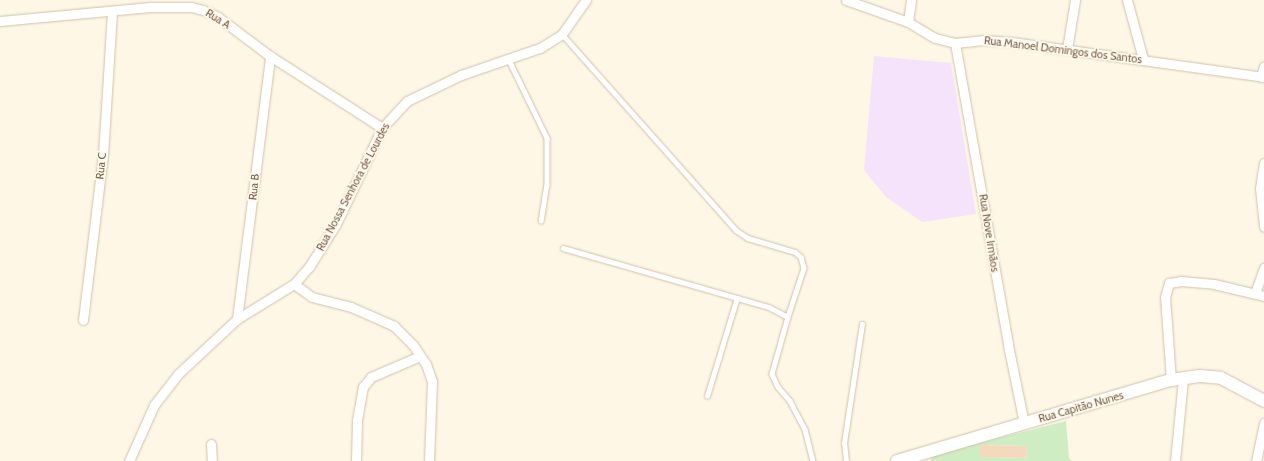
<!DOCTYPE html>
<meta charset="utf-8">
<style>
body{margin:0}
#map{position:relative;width:1264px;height:461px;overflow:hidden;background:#fef7e6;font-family:Cabin,sans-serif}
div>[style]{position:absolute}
.education>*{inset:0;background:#f4e3fa}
.green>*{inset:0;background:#cfedc3}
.building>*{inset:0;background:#f5d9bc;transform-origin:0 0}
.roads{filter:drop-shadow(0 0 1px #d1c0aa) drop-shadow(0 0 1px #d1c0aa)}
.lane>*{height:4.5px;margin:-2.25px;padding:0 2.25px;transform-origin:2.25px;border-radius:2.25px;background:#fff}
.street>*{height:9px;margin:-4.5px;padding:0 4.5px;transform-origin:4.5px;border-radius:4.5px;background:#fff}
.secondary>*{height:12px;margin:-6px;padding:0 6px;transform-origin:6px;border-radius:6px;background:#fff}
span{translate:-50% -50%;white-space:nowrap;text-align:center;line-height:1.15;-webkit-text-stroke:3.5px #fffaee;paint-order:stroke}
.street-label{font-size:11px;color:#7a5f48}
</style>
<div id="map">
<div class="education">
<div style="clip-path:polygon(874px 56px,951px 63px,976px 214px,922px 222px,886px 197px,864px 170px)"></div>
</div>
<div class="green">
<div style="clip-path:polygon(evenodd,1066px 421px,1069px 458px,1072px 461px,931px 461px,932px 455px,1066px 421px,980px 445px,1027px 446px,1027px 458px,980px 457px,980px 445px)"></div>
</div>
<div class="building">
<div style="left:980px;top:445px;width:47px;height:12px;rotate:1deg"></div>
</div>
<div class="roads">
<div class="lane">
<div style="left:562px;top:34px;width:262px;rotate:48.4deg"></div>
<div style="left:736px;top:230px;width:14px;rotate:34deg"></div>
<div style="left:748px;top:238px;width:49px;rotate:16.6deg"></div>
<div style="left:795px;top:252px;width:8px;rotate:40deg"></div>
<div style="left:801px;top:257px;width:11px;rotate:75deg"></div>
<div style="left:804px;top:268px;width:52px;rotate:108.1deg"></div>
<div style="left:509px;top:60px;width:87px;rotate:64deg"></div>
<div style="left:547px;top:138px;width:46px;rotate:90deg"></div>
<div style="left:547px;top:184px;width:37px;rotate:99deg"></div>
<div style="left:563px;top:248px;width:214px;rotate:16deg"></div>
<div style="left:769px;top:307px;width:21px;rotate:28deg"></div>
<div style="left:788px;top:317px;width:59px;rotate:105.7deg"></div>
<div style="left:772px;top:374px;width:14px;rotate:65deg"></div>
<div style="left:778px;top:387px;width:18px;rotate:49deg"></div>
<div style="left:790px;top:401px;width:32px;rotate:62deg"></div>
<div style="left:805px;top:429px;width:33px;rotate:76deg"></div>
<div style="left:707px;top:396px;width:102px;rotate:-73deg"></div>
<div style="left:846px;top:461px;width:18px;rotate:-96deg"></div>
<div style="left:844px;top:443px;width:120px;rotate:-81.4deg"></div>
</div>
<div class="street">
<div style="left:846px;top:0;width:66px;rotate:19.5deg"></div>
<div style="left:908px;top:22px;width:31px;rotate:31deg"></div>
<div style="left:935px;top:38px;width:21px;rotate:14deg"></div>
<div style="left:955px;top:43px;width:29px;rotate:-6deg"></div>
<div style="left:984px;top:40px;width:28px;rotate:4deg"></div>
<div style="left:1012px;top:42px;width:254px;rotate:7.9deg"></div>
<div style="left:1127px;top:0;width:61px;rotate:74.8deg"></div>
<div style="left:0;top:21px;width:151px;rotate:-5.3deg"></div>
<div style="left:150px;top:7px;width:41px"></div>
<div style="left:191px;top:7px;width:12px;rotate:14deg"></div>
<div style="left:203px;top:10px;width:17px;rotate:25deg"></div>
<div style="left:218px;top:17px;width:65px;rotate:36.9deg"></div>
<div style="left:270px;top:56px;width:133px;rotate:32.7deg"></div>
<div style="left:908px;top:22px;width:22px;rotate:-82deg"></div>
<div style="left:955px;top:43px;width:307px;rotate:80deg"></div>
<div style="left:1008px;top:345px;width:80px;rotate:78.4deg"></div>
<div style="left:1067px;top:49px;width:50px;rotate:-80.7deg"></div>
<div style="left:1261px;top:77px;width:11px;rotate:-75deg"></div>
<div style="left:1264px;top:163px;width:25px;rotate:99deg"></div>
<div style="left:1260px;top:188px;width:39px;rotate:84deg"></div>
<div style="left:294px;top:284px;width:22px;rotate:36deg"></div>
<div style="left:312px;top:297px;width:40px;rotate:14.4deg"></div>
<div style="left:351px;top:307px;width:47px;rotate:23.8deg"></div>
<div style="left:394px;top:326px;width:27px;rotate:45deg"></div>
<div style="left:413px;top:345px;width:23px;rotate:56deg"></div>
<div style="left:426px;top:364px;width:18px;rotate:71deg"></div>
<div style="left:432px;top:381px;width:80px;rotate:92.1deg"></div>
<div style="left:1255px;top:293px;width:27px;rotate:-70deg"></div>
<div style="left:237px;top:319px;width:265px;rotate:-82.8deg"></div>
<div style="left:83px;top:320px;width:166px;rotate:-83.1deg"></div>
<div style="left:103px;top:155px;width:143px;rotate:-86.4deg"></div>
<div style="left:1171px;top:380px;width:83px;rotate:-94.1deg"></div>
<div style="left:1165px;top:297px;width:15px;rotate:-74deg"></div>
<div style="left:1169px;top:283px;width:12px;rotate:-9deg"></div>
<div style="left:1181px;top:281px;width:33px;rotate:5deg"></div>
<div style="left:1214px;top:284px;width:51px;rotate:13.5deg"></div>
<div style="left:211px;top:444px;width:17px;rotate:87deg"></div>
<div style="left:129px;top:461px;width:61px;rotate:-65.9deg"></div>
<div style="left:154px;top:405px;width:39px;rotate:-52deg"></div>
<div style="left:178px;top:374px;width:81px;rotate:-43deg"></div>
<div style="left:237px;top:319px;width:67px;rotate:-31.6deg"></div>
<div style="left:294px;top:284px;width:23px;rotate:-49deg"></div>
<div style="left:309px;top:267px;width:51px;rotate:-57.9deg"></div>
<div style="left:336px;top:224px;width:106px;rotate:-64.4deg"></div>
<div style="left:382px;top:128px;width:37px;rotate:-47deg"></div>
<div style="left:407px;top:101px;width:60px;rotate:-25.7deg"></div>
<div style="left:461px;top:75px;width:83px;rotate:-18.9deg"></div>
<div style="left:540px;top:48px;width:26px;rotate:-32deg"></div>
<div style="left:562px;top:34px;width:42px;rotate:-54.8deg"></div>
<div style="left:356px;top:461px;width:41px;rotate:-88.6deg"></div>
<div style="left:357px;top:420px;width:34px;rotate:-80deg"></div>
<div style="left:363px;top:387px;width:13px;rotate:-51deg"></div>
<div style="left:371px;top:377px;width:53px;rotate:-23.2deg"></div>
<div style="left:1175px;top:461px;width:82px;rotate:-84.4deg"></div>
<div style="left:1256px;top:461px;width:39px;rotate:-78deg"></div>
</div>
<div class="secondary">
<div style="left:897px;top:461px;width:286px;rotate:-16.5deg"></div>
<div style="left:1171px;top:380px;width:29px;rotate:-8deg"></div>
<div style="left:1200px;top:376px;width:21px;rotate:5deg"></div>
<div style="left:1221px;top:378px;width:49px;rotate:28.1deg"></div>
</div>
</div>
<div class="street-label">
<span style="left:218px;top:19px;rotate:32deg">Rua A</span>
<span style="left:1063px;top:50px;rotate:7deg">Rua Manoel Domingos dos Santos</span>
<span style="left:101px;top:166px;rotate:-84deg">Rua C</span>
<span style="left:254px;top:187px;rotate:-84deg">Rua B</span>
<span style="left:353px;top:187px;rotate:-62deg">Rua Nossa Senhora de Lourdes</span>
<span style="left:989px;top:233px;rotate:81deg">Rua Nove Irmãos</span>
<span style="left:1081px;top:407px;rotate:-16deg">Rua Capitão Nunes</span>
</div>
</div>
